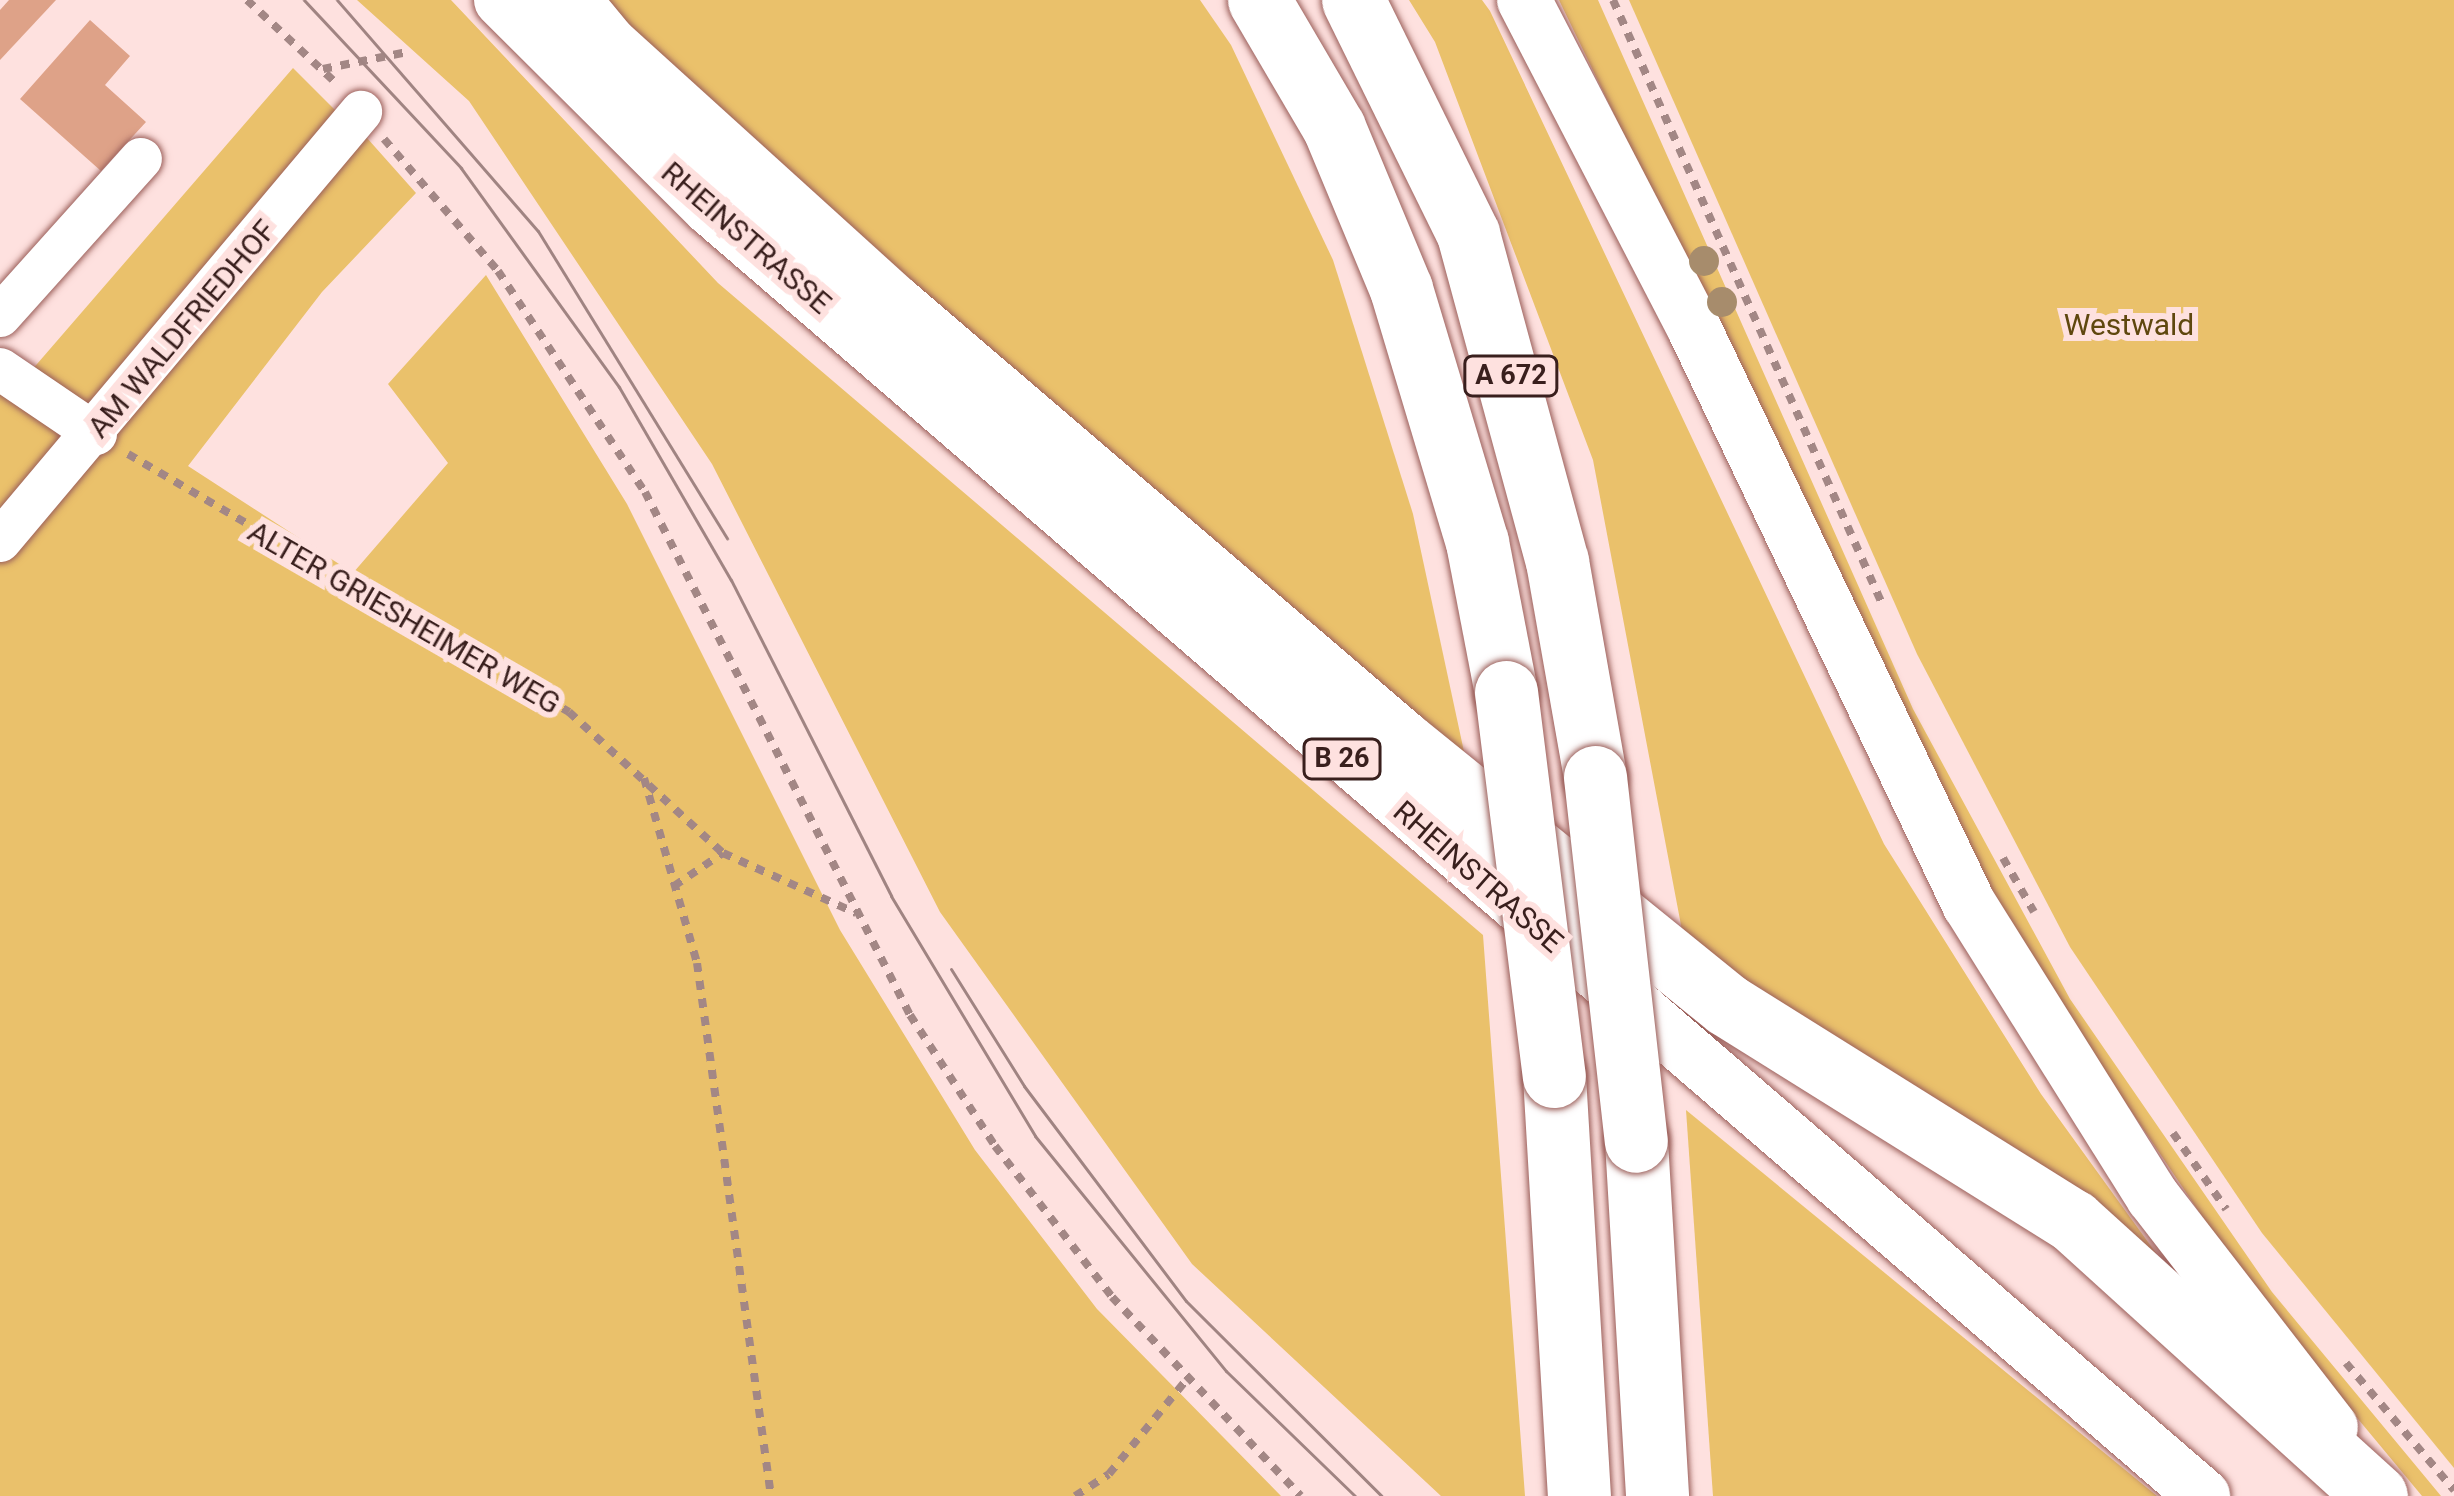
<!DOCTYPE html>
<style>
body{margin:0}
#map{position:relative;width:2454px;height:1496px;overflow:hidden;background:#fee1df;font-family:Roboto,sans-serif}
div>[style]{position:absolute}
.green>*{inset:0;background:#eac16b}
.building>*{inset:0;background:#dea288}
.path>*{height:8px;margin-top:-4px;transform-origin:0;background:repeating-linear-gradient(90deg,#a38785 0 9px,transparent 0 18px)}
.roads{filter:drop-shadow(0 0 3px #9b5f5a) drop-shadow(0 0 3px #9b5f5a)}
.minor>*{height:42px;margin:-21px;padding:0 21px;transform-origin:21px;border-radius:21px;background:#fff}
.major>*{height:54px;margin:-27px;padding:0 27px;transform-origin:27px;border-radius:27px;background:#fff}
.highway>*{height:63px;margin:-31.5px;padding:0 31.5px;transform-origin:31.5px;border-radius:31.5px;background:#fff}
.tram>*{height:3px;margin:-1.5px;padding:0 1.5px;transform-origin:1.5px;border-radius:1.5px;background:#a08482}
.bridges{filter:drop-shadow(0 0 3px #9b5f5a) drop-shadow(0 0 3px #9b5f5a)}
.highway-bridge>*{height:63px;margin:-31.5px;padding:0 31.5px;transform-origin:31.5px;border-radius:31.5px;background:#fff}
.trees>*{width:30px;height:30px;margin:-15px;border-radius:50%;background:#a78c6c}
span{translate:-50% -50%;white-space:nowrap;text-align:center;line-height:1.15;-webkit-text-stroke:12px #fee1df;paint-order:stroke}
.shield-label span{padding:3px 9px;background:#fee1df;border:3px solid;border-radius:9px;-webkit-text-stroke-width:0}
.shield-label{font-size:27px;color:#391f1d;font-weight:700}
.street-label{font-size:30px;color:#391f1d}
.park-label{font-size:30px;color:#5f470e}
</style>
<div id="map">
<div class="green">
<div style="clip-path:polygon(357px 0,451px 0,718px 283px,1483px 935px,1525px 1496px,1441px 1496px,1192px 1264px,940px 912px,712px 464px,469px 101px)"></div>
<div style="clip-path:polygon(601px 0,1200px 0,1231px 45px,1333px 260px,1413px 514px,1466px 761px,641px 54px)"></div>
<div style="clip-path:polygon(1409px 0,1482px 0,1490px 11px,1884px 844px,2041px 1094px,2179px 1285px,1684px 941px,1593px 460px,1435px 42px)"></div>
<div style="clip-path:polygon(1559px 0,1598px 0,1913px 709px,2070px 999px,2272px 1292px,2441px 1496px,2422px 1496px,2255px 1295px,2039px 974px,1968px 848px)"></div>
<div style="clip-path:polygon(1629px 0,2454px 0,2454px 1468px,2262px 1233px,2070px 947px,1917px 654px)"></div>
<div style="clip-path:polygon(293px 68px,345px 120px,0 525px,0 377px,18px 386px)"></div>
<div style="clip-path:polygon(359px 129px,416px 193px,322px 292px,188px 466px,353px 573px,448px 463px,388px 384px,486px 275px,627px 504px,840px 930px,975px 1150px,1097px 1309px,1281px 1496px,0 1496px,0 549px)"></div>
<div style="clip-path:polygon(1686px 1110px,2157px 1496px,1713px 1496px)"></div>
</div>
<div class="building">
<div style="clip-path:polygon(9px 0,56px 0,0 60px,0 10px)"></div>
<div style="clip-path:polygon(90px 20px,130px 56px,105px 85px,146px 122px,101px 171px,20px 99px)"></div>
</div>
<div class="path">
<div style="left:247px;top:0;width:120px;rotate:43deg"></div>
<div style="left:1613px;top:0;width:663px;rotate:65.98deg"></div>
<div style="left:323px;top:69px;width:86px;rotate:-11.4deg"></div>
<div style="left:384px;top:139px;width:174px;rotate:49.2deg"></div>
<div style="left:498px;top:271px;width:265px;rotate:56.4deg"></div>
<div style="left:645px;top:492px;width:586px;rotate:63.13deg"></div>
<div style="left:910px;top:1015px;width:156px;rotate:57deg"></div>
<div style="left:995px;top:1146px;width:191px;rotate:52.2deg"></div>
<div style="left:1112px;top:1297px;width:274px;rotate:46.5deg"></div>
<div style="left:128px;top:454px;width:511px;rotate:30.33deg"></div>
<div style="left:569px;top:712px;width:209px;rotate:42.5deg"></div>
<div style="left:723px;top:853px;width:146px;rotate:24.3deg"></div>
<div style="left:644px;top:778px;width:192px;rotate:74deg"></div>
<div style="left:697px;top:963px;width:538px;rotate:82.1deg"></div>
<div style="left:2003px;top:858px;width:62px;rotate:60.1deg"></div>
<div style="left:674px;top:886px;width:59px;rotate:-34deg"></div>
<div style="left:2173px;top:1133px;width:93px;rotate:55.1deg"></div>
<div style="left:2346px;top:1363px;width:167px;rotate:49.6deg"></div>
<div style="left:1075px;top:1496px;width:40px;rotate:-32.9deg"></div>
<div style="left:1109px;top:1474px;width:123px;rotate:-50.6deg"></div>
</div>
<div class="roads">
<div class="minor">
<div style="left:0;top:316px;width:211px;rotate:-48.1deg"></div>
<div style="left:0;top:369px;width:116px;rotate:34.1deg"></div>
<div style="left:0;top:541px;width:561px;rotate:-49.92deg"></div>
</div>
<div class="major">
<div style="left:501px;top:0;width:295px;rotate:44.9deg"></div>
<div style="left:710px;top:208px;width:1972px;rotate:40.78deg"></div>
<div style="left:1524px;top:0;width:367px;rotate:62.6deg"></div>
<div style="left:1693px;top:326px;width:641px;rotate:64.48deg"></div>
<div style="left:1969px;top:904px;width:346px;rotate:57.9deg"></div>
<div style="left:2153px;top:1197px;width:291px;rotate:52.3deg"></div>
</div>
<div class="highway">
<div style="left:568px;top:0;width:60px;rotate:50.4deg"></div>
<div style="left:606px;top:46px;width:387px;rotate:42.2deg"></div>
<div style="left:893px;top:306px;width:669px;rotate:40.57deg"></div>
<div style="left:1401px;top:741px;width:419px;rotate:39deg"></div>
<div style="left:1727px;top:1005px;width:408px;rotate:32deg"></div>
<div style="left:2073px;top:1221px;width:409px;rotate:42.2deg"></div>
<div style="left:1259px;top:0;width:148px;rotate:59.6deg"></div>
<div style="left:1334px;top:128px;width:174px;rotate:67.4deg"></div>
<div style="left:1401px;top:289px;width:264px;rotate:73.3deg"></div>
<div style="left:1477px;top:542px;width:153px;rotate:79.1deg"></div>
<div style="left:1353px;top:0;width:261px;rotate:63.8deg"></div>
<div style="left:1468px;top:234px;width:339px;rotate:74.8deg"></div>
<div style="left:1557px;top:561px;width:219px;rotate:80deg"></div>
<div style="left:1554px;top:1076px;width:421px;rotate:86.6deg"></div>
<div style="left:1636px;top:1141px;width:356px;rotate:86.6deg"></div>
</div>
</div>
<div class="tram">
<div style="left:304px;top:0;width:230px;rotate:46.9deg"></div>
<div style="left:461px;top:168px;width:270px;rotate:54.2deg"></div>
<div style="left:619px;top:387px;width:223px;rotate:59.9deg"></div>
<div style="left:731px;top:580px;width:354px;rotate:63.1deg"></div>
<div style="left:891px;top:896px;width:280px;rotate:59deg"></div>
<div style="left:1035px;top:1136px;width:303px;rotate:50.9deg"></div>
<div style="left:1226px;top:1371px;width:180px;rotate:44.1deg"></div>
<div style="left:337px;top:0;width:306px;rotate:49deg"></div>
<div style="left:538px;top:231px;width:361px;rotate:58.4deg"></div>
<div style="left:951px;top:969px;width:138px;rotate:58deg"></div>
<div style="left:1024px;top:1086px;width:269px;rotate:53deg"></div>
<div style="left:1186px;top:1301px;width:276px;rotate:44.9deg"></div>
</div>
<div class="bridges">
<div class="highway-bridge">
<div style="left:1506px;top:692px;width:387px;rotate:82.9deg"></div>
<div style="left:1595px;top:777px;width:366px;rotate:83.6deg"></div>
</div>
</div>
<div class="trees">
<div style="left:1704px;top:261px"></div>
<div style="left:1722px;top:302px"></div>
</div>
<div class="shield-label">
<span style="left:1511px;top:376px">A 672</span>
<span style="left:1342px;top:759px">B 26</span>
</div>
<div class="street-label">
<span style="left:746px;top:238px;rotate:41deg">RHEINSTRASSE</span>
<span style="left:182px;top:329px;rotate:-50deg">AM WALDFRIEDHOF</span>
<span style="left:404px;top:618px;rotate:30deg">ALTER GRIESHEIMER WEG</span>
<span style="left:1478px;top:877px;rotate:41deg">RHEINSTRASSE</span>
</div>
<div class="park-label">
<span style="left:2129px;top:325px">Westwald</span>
</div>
</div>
